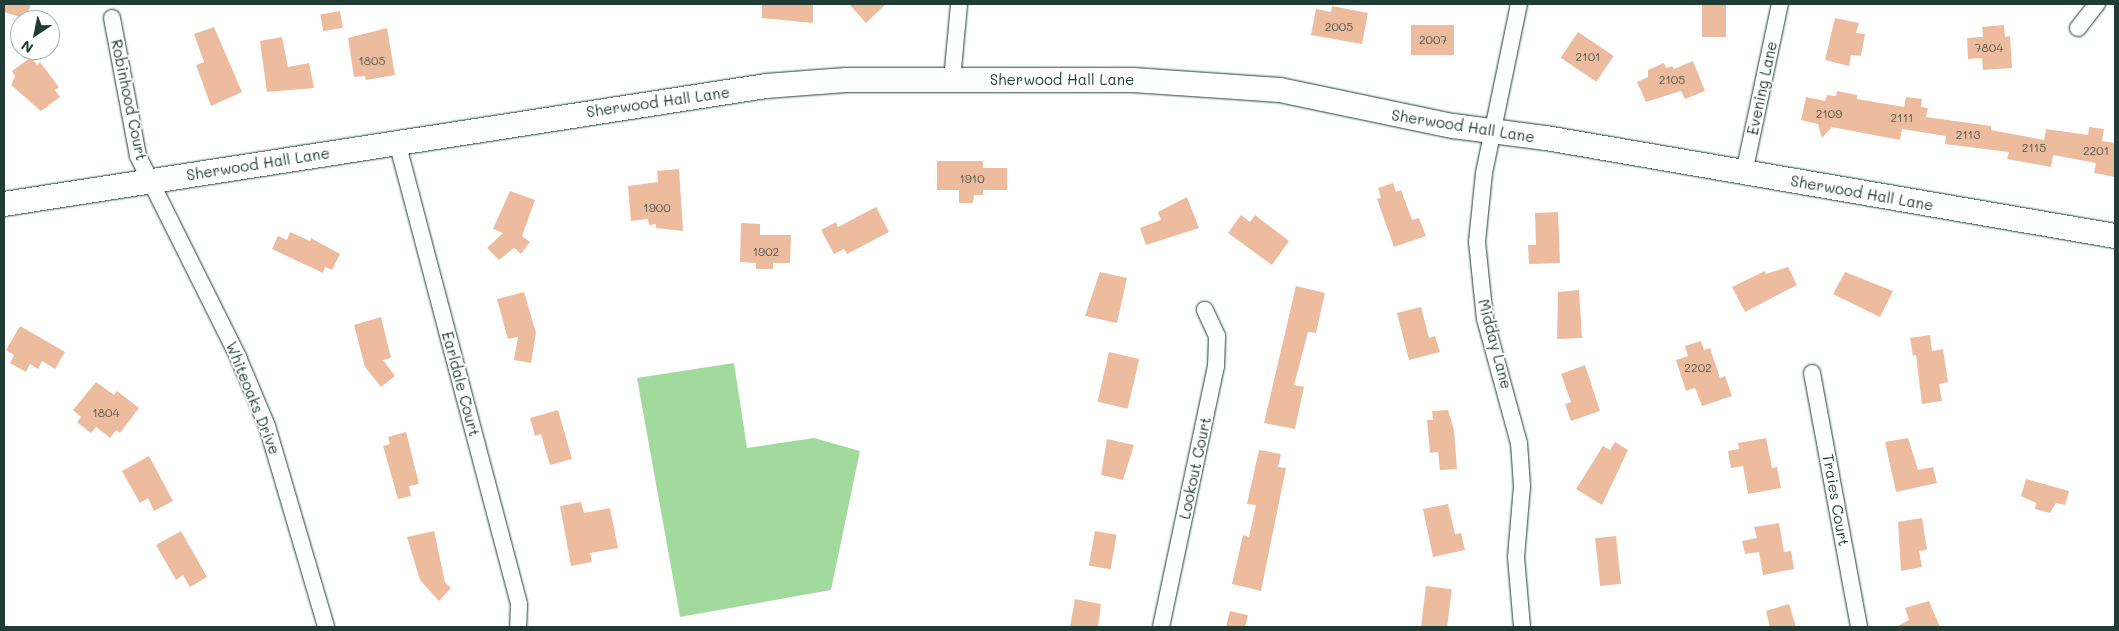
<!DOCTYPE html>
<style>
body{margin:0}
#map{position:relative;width:2119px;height:631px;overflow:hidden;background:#fff;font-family:Mali,sans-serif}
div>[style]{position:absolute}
.green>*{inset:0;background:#a2da9e}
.building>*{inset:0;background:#edbb9e;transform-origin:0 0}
.roads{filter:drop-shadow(0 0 1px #1f3d34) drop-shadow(0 0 1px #1f3d34)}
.street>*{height:16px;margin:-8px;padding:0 8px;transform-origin:8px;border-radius:8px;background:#fff}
.secondary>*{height:24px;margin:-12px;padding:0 12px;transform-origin:12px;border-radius:12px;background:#fff}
span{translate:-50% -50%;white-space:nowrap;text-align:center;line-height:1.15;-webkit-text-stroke:4px #fff;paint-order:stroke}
.number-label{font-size:12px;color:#525c4e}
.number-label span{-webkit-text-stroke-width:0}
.street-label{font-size:15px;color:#1f3d34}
.frame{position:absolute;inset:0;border:5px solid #1f3d34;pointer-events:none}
.north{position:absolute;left:10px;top:10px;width:50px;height:50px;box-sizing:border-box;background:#fff;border:1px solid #a5b1ae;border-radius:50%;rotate:214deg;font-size:14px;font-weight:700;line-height:20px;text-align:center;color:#1f3d34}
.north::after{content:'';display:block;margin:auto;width:18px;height:22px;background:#1f3d34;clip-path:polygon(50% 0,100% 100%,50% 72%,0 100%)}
</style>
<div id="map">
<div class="green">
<div style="clip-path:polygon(734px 363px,747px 448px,814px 438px,860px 451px,831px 590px,680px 617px,637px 378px)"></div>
</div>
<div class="building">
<div style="clip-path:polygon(4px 4px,31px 4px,26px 19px,4px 12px)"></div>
<div style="clip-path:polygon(762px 4px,813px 4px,813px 23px,762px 18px)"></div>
<div style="clip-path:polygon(849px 4px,886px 4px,866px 23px)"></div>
<div style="left:1702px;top:4px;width:24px;height:33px"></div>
<div style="clip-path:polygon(1332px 6px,1368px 13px,1362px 44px,1311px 35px,1316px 9px,1331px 12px)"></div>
<div style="left:340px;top:11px;width:17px;height:20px;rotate:80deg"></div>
<div style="clip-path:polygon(1835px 18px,1859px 23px,1856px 33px,1865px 34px,1861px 56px,1851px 55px,1849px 66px,1825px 60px)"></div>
<div style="left:1454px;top:25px;width:30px;height:43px;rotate:90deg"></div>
<div style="clip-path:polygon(2004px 25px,2005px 37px,2010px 36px,2012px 68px,1983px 70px,1982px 58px,1968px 59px,1967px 38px,1983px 37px,1982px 27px)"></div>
<div style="clip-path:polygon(214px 27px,242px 92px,211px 106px,196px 65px,204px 62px,194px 34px)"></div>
<div style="clip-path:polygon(387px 28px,395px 75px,366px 80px,365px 76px,354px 77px,348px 38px)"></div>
<div style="left:1578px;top:32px;width:43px;height:31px;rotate:34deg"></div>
<div style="clip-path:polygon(282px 37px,288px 67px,309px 63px,314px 88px,267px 92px,260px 41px)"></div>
<div style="clip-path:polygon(31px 57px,37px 65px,40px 62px,59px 87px,55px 90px,60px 97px,41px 111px,11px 85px,15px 76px,12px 71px)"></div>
<div style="clip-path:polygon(1693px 61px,1705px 91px,1685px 99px,1681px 91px,1646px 102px,1637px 82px,1648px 77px,1648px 70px,1664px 63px,1666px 68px,1672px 66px,1674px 69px)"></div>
<div style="clip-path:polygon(1837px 91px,1857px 95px,1857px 99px,1904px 107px,1906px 97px,1922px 99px,1921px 107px,1928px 108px,1926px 117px,1991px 126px,1991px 130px,2044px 140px,2046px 129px,2088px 135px,2089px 127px,2104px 129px,2102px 141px,2115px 143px,2115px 177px,2094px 173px,2096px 163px,2053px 155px,2051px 167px,2007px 159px,2009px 152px,1945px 144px,1946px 136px,1902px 129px,1900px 140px,1832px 127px,1822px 138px,1818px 124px,1801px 120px,1806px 97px,1825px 101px,1827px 95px,1836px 96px)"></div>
<div style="clip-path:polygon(937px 161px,983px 161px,983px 168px,1007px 168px,1007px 190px,983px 190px,983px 195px,974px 195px,973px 203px,959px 203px,959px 190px,937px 190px)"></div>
<div style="clip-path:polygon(679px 169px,683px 231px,656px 228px,656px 224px,649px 225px,648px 219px,631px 221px,628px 186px,658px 182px,657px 171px)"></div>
<div style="clip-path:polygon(1393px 183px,1396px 192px,1401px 190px,1412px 220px,1419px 218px,1426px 236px,1394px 247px,1377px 199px,1381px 198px,1378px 188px)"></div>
<div style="clip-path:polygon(510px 191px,535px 200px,522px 236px,530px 242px,521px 254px,514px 248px,499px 260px,487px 248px,503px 233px,493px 229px)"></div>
<div style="clip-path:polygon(1187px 197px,1199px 228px,1146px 245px,1140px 228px,1161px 220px,1158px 212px)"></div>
<div style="clip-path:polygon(876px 207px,889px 232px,847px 254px,844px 249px,834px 254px,821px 230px,836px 222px,838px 227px)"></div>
<div style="clip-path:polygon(1558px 212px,1560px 263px,1529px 264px,1528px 245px,1536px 245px,1535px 213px)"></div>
<div style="clip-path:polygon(1241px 215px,1250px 222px,1255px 215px,1289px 241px,1272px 265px,1228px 233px)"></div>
<div style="clip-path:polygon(741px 223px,760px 224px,760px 235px,791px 235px,790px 263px,773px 263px,773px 269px,756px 269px,756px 263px,740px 262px)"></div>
<div style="clip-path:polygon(290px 232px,310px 241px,311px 238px,340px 254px,332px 270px,325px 267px,323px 273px,272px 249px,278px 236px,287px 240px)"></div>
<div style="clip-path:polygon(1788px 267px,1797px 285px,1745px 312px,1732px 287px,1765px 271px,1766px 274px)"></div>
<div style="clip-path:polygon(1100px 272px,1127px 278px,1117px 323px,1085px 316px)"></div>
<div style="clip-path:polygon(1845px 272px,1893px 291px,1880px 317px,1833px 294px)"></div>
<div style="clip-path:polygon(1296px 286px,1325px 293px,1316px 333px,1308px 332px,1294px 385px,1304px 387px,1295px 429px,1264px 423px)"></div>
<div style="clip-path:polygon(1579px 290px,1582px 338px,1557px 339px,1558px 292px)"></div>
<div style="clip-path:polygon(524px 292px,536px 333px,531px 363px,514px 360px,518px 337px,508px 339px,497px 299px)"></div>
<div style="clip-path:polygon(1421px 307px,1429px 338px,1435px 336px,1440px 352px,1409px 360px,1397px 313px)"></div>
<div style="clip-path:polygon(381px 317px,391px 358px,383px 360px,395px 376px,381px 387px,365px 367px,354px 325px)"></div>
<div style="clip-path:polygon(20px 326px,65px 352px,55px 369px,42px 361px,38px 369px,30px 364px,26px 372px,10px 363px,14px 355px,6px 350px)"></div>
<div style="clip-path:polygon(1930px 335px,1932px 351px,1943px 349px,1948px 382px,1939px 384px,1942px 401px,1922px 404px,1916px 355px,1913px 356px,1910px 338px)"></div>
<div style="clip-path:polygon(1701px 341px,1704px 350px,1710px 348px,1720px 378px,1725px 376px,1732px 396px,1702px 406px,1695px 388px,1686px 391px,1676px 360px,1688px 356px,1685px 346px)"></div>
<div style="left:1109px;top:352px;width:31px;height:51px;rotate:13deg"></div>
<div style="clip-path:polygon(1585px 365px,1600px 411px,1571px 421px,1565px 404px,1571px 402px,1561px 374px)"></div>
<div style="clip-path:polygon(96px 382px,114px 395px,117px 391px,139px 408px,120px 433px,116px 430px,110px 438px,96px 427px,91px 433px,88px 431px,77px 422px,81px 417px,73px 410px)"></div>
<div style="clip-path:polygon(558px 410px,572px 459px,550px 465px,541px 434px,535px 436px,530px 418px)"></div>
<div style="clip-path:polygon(1448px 410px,1454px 430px,1457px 469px,1440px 470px,1438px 452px,1430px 453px,1427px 420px,1433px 420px,1432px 411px)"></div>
<div style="clip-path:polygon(406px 432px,419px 484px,409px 486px,411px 496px,398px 499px,383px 446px,390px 444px,388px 437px)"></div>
<div style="clip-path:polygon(1766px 438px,1772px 468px,1777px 467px,1781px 488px,1748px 494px,1743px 466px,1731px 468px,1728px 451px,1739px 449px,1738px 443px)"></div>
<div style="clip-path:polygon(1908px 438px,1918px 470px,1933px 467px,1937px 483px,1896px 492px,1885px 442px)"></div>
<div style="clip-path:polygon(1107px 439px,1134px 445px,1123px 480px,1101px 475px)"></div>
<div style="clip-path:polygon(1615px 442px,1628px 450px,1602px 505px,1576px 489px,1603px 446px,1610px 450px)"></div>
<div style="clip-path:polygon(1259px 450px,1281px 454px,1278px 467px,1286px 468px,1261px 591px,1232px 584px,1243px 535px,1249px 537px,1256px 505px,1247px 504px)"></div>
<div style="clip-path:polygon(149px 456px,173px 501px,154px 511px,148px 498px,140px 503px,122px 471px)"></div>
<div style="clip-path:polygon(2026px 479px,2069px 491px,2065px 505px,2056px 503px,2050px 513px,2035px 509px,2036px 503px,2021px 496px)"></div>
<div style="clip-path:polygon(581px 502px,584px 513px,610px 508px,618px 548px,590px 553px,592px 562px,571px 566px,560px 506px)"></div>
<div style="clip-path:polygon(1448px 504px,1455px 534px,1461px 533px,1465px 550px,1433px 557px,1423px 509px)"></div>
<div style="clip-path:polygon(1922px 518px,1927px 550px,1919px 551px,1922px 567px,1901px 571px,1898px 522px)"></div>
<div style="clip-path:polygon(1779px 523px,1784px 552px,1791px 551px,1794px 569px,1763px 575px,1759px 552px,1745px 554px,1742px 541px,1757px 538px,1754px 527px)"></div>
<div style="clip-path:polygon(181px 531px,207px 577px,190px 587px,183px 575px,176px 580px,156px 545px)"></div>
<div style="clip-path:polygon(434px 531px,445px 582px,451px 588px,439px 601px,420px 580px,407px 537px)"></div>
<div style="left:1095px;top:531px;width:22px;height:35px;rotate:10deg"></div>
<div style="left:1616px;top:536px;width:48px;height:21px;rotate:84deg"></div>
<div style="left:1426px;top:586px;width:26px;height:41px;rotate:7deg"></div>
<div style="clip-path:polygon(1075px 599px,1101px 604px,1098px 627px,1070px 627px)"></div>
<div style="clip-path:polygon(1929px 601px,1940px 627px,1896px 627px,1909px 620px,1905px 608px)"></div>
<div style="clip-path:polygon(1789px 604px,1796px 627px,1770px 627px,1766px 611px)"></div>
<div style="clip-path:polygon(1230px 611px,1248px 615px,1245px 627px,1226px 627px)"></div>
</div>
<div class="roads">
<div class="street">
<div style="left:1519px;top:4px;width:173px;rotate:101.7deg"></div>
<div style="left:1484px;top:173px;width:69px;rotate:95.8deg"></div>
<div style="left:1477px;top:242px;width:77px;rotate:84.1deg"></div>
<div style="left:1485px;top:319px;width:129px;rotate:74.7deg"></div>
<div style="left:1519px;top:443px;width:43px;rotate:86deg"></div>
<div style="left:1522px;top:486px;width:71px;rotate:94.8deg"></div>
<div style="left:1516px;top:557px;width:70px;rotate:85.1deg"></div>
<div style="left:112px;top:18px;width:140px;rotate:79.3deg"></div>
<div style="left:138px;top:156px;width:225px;rotate:63.5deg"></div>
<div style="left:238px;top:357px;width:75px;rotate:67.2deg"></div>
<div style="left:267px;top:426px;width:209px;rotate:73.6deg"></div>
<div style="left:2078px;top:28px;width:31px;rotate:-52deg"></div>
<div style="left:952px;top:80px;width:76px;rotate:-84.7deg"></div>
<div style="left:397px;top:142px;width:478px;rotate:75.2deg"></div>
<div style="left:519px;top:604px;width:23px;rotate:92deg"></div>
<div style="left:1744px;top:173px;width:173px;rotate:-78deg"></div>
<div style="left:1812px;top:373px;width:258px;rotate:79.5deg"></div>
<div style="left:1161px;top:627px;width:266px;rotate:-78.1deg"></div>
<div style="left:1216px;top:367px;width:31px;rotate:-88deg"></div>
<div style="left:1217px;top:336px;width:29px;rotate:-115deg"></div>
</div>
<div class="secondary">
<div style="left:4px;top:204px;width:771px;rotate:-8.8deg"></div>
<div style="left:766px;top:86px;width:80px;rotate:-4.3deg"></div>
<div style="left:846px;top:80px;width:287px"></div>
<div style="left:1133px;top:80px;width:147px;rotate:3.9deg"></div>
<div style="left:1280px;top:90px;width:177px;rotate:11.8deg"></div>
<div style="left:1453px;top:126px;width:94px;rotate:7.4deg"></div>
<div style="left:1546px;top:138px;width:577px;rotate:9.77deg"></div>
</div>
</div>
<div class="number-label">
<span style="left:1339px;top:27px">2005</span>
<span style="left:1433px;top:40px">2007</span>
<span style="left:1989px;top:48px">7804</span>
<span style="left:1588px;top:57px">2101</span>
<span style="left:372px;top:61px">1805</span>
<span style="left:1672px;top:80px">2105</span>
<span style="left:1829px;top:114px">2109</span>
<span style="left:1902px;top:118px">2111</span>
<span style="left:1968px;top:135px">2113</span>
<span style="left:2034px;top:148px">2115</span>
<span style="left:2096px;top:151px">2201</span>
<span style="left:972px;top:179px">1910</span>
<span style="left:657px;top:208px">1900</span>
<span style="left:766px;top:252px">1902</span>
<span style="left:1698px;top:368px">2202</span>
<span style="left:106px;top:413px">1804</span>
</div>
<div class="street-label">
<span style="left:1062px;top:80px">Sherwood Hall Lane</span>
<span style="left:1762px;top:88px;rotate:-78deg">Evening Lane</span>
<span style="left:129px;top:100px;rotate:78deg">Robinhood Court</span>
<span style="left:658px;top:102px;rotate:-8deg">Sherwood Hall Lane</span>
<span style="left:1463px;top:126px;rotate:9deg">Sherwood Hall Lane</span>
<span style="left:258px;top:164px;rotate:-9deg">Sherwood Hall Lane</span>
<span style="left:1862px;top:193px;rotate:10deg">Sherwood Hall Lane</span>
<span style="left:1495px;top:344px;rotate:75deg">Midday Lane</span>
<span style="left:461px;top:384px;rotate:75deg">Earldale Court</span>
<span style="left:253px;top:398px;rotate:68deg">Whiteoaks Drive</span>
<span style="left:1195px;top:468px;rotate:-78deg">Lookout Court</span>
<span style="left:1836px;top:500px;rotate:80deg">Traies Court</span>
</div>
<div class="frame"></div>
<div class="north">N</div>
</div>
